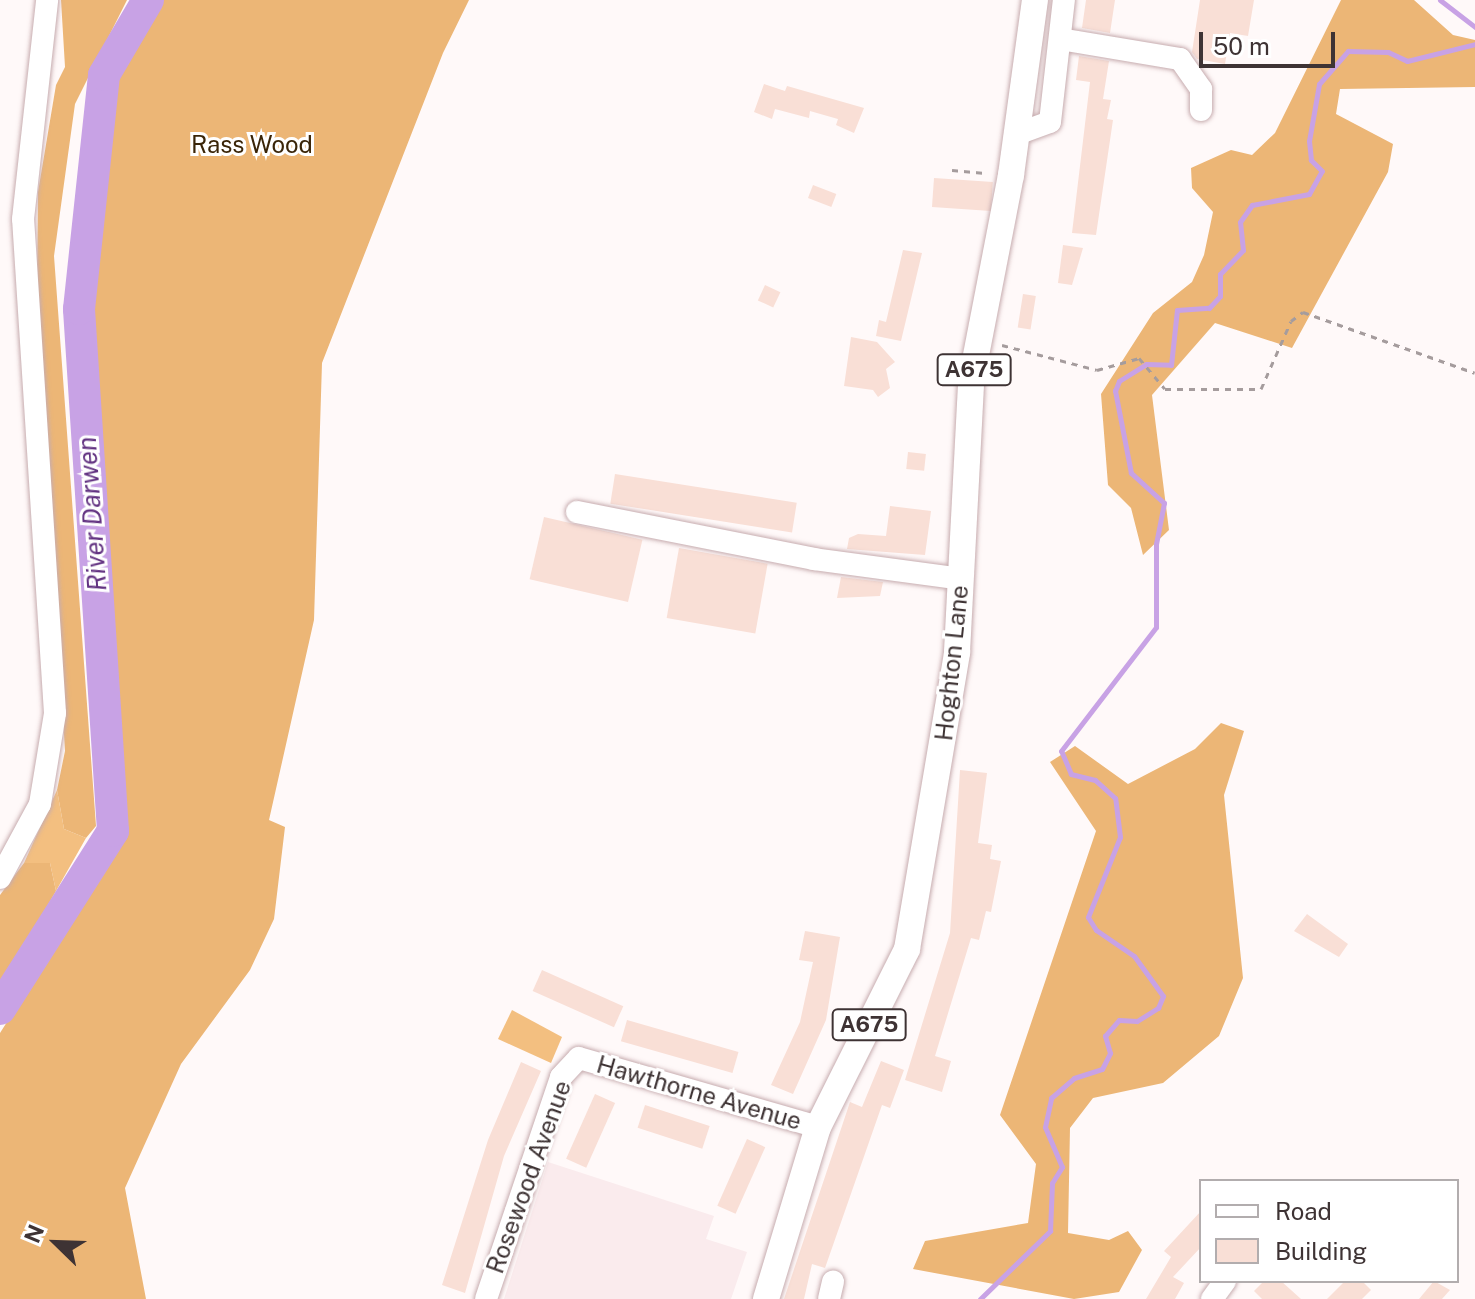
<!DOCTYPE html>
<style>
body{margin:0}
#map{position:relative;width:1475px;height:1299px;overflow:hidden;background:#fff9f9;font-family:"Public Sans",sans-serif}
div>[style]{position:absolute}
.built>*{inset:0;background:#faebed}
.green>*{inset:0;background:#f3bf80}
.forest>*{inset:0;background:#ecb676}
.stream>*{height:5px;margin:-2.5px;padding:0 2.5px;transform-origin:2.5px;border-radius:2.5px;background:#c8a2e5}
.river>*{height:32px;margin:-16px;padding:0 16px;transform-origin:16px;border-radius:16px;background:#c8a2e5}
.building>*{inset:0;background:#f9dfd6;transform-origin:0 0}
.path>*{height:3px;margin-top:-1.5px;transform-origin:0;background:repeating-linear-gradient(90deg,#a59c9d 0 6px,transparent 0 12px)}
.roads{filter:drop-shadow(0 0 2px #c7acaf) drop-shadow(0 0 2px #c7acaf)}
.minor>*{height:22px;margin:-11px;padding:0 11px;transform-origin:11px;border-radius:11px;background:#fff}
.major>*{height:26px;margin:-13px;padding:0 13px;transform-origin:13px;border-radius:13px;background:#fff}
span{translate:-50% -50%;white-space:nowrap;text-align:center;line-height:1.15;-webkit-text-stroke:6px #fff;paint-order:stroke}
.shield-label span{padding:2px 6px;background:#fff;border:2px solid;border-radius:6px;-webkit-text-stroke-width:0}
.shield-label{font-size:22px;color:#3e3334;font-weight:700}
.park-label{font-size:24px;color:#3a2508}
.street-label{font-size:24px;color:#3e3334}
.water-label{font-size:26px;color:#623281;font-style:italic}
.legend{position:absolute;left:1199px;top:1179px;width:260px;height:104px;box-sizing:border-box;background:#fff;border:2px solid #b2adae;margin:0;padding:10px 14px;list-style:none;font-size:24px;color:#3e3334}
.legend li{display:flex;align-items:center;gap:16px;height:40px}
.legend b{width:40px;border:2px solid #b2adae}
.north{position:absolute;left:16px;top:1203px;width:80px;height:80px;-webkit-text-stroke:6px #fff;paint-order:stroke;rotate:293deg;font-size:22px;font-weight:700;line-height:32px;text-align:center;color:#3e3334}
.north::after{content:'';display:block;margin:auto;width:28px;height:36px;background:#3e3334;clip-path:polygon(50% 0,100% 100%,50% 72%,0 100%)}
.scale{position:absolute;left:1199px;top:32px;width:136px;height:36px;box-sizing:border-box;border:4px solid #3e3334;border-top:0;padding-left:10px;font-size:24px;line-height:28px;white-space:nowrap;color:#3e3334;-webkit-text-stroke:6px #fff;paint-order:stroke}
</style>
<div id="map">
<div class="built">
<div style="clip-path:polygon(548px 1162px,714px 1216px,706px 1239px,747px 1252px,731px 1299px,504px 1299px)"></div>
</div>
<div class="green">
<div style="clip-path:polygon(57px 790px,64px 829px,86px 838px,56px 891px,50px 863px,24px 863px)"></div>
<div style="clip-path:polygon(512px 1010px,562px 1037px,551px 1063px,498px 1039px)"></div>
</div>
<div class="forest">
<div style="clip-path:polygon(61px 0,127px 0,75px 104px,54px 256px,96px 826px,86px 838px,64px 829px,57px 790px,65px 751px,37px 295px,38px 192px,56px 85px,65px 67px)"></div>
<div style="clip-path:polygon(155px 0,469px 0,443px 53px,322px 363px,314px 620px,269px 820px,285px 827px,274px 919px,250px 970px,181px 1064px,125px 1188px,146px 1299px,0 1299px,0 1033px,127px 833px,91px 309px,113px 78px)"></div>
<div style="clip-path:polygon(1341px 0,1414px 0,1453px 35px,1475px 40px,1475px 87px,1340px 89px,1336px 114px,1393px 144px,1388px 172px,1292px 348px,1215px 323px,1152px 395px,1169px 530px,1143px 555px,1131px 508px,1108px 485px,1101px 394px,1153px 313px,1192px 282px,1204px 255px,1213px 212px,1192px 188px,1191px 168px,1231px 150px,1252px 155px,1275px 133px)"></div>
<div style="clip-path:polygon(1221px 723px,1244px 731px,1224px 795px,1243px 978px,1219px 1036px,1163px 1083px,1093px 1098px,1070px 1128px,1068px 1233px,1109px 1240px,1128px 1231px,1142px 1250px,1119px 1292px,1074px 1299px,913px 1269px,925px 1241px,1028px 1223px,1036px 1164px,1000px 1115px,1096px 831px,1050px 762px,1075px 746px,1128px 784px,1195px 749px)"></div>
<div style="clip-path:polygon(24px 863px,50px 863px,56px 891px,0 989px,0 895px)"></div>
</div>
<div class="stream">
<div style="left:1440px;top:0;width:44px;rotate:37.6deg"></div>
<div style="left:980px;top:1299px;width:98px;rotate:-44.2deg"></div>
<div style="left:1050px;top:1231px;width:48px;rotate:-87.6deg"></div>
<div style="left:1052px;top:1183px;width:19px;rotate:-58deg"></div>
<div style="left:1062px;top:1167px;width:43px;rotate:-113deg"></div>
<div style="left:1045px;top:1127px;width:30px;rotate:-78deg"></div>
<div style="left:1051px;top:1098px;width:30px;rotate:-41deg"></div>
<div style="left:1074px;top:1078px;width:29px;rotate:-18deg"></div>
<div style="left:1102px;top:1069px;width:18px;rotate:-63deg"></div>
<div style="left:1110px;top:1053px;width:18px;rotate:-106deg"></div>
<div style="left:1105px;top:1036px;width:21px;rotate:-49deg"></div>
<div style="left:1119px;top:1020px;width:18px;rotate:3deg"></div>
<div style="left:1137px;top:1021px;width:25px;rotate:-32deg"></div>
<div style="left:1158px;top:1008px;width:13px;rotate:-67deg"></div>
<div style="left:1163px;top:996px;width:49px;rotate:-125.9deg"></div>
<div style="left:1134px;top:956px;width:46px;rotate:-145.6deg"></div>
<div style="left:1096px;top:930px;width:15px;rotate:-122deg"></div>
<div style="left:1088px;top:917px;width:86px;rotate:-68.2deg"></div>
<div style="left:1120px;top:837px;width:39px;rotate:-97deg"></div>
<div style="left:1115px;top:798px;width:27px;rotate:-138deg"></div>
<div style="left:1095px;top:780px;width:25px;rotate:-166deg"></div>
<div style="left:1071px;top:774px;width:25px;rotate:-113deg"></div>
<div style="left:1061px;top:751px;width:156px;rotate:-52.5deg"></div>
<div style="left:1156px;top:627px;width:83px;rotate:-90deg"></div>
<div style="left:1156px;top:544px;width:42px;rotate:-79deg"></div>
<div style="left:1164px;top:503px;width:45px;rotate:-137.7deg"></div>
<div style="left:1131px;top:473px;width:84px;rotate:-101deg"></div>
<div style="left:1115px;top:391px;width:11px;rotate:-68deg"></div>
<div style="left:1119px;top:381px;width:32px;rotate:-32deg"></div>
<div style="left:1146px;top:364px;width:25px;rotate:2deg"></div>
<div style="left:1171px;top:365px;width:55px;rotate:-83.8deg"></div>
<div style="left:1177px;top:310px;width:32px;rotate:-4deg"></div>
<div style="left:1209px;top:308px;width:16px;rotate:-47deg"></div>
<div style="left:1220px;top:296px;width:22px;rotate:-90deg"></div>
<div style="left:1220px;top:274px;width:33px;rotate:-46deg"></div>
<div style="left:1243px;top:250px;width:28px;rotate:-96deg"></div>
<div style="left:1240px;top:222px;width:21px;rotate:-55deg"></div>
<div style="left:1252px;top:205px;width:58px;rotate:-10.9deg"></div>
<div style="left:1309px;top:194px;width:26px;rotate:-61deg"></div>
<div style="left:1322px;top:171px;width:16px;rotate:-135deg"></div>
<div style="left:1311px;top:160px;width:19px;rotate:-96deg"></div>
<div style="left:1309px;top:141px;width:58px;rotate:-80deg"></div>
<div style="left:1319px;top:84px;width:44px;rotate:-48.7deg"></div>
<div style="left:1348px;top:51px;width:40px;rotate:1.4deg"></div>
<div style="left:1388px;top:52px;width:21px;rotate:25deg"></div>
<div style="left:1407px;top:61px;width:70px;rotate:-14deg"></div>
</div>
<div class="river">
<div style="left:0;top:1009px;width:211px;rotate:-57.6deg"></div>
<div style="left:113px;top:831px;width:523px;rotate:-93.73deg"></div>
<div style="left:79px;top:309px;width:235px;rotate:-83.9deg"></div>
<div style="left:104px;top:75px;width:87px;rotate:-59.6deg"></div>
</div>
<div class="building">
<div style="clip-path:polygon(1086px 0,1115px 0,1110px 33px,1082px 28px)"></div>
<div style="clip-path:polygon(1200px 0,1254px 0,1248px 36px,1230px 33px,1225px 64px,1197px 59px,1192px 52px)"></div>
<div style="clip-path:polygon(1079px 56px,1109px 61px,1103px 99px,1111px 100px,1107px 119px,1113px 120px,1096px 235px,1072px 233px,1090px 82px,1076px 80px)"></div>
<div style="clip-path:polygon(764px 84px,785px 91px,787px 86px,864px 108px,854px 133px,836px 125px,838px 119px,810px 111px,809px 118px,775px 109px,772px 119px,754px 112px)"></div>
<div style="left:934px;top:178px;width:59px;height:29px;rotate:4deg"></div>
<div style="left:813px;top:185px;width:25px;height:14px;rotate:21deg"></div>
<div style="clip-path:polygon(1063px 245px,1083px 248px,1072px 285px,1058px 283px)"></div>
<div style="clip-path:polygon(903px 250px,922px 253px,901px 341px,876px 336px,879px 320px,886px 322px)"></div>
<div style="left:765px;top:285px;width:17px;height:17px;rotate:25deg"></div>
<div style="left:1023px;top:294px;width:13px;height:34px;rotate:9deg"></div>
<div style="clip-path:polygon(851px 337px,877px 342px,895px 362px,886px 369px,890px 388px,878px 397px,873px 390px,844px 386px)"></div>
<div style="left:908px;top:452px;width:18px;height:17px;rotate:6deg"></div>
<div style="left:615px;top:474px;width:184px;height:30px;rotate:9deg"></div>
<div style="clip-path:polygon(890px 506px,931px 511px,925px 555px,847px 549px,849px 538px,858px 534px,886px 536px)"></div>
<div style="left:544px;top:517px;width:101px;height:64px;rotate:13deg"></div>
<div style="left:679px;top:548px;width:90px;height:71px;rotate:10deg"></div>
<div style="clip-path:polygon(841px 577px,883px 582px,880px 596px,837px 598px)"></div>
<div style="clip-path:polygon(960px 770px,987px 773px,978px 843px,992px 845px,990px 859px,1001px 861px,991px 912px,986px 911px,979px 940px,971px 938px,935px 1056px,951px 1061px,942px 1092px,905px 1080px,950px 933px)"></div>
<div style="clip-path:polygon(1307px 914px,1348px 944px,1339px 957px,1294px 931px)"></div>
<div style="clip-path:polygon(805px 931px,840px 937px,826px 1020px,793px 1094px,771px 1085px,800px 1022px,813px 962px,799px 960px)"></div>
<div style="left:542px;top:970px;width:89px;height:23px;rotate:24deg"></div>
<div style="left:627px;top:1020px;width:116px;height:22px;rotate:16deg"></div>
<div style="clip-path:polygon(881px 1061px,904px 1070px,890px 1108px,882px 1105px,825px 1268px,812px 1264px,804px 1299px,784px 1299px,850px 1102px,862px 1107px)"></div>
<div style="clip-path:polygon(521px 1062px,541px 1071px,504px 1156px,465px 1293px,442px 1285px,488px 1140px)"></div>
<div style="left:595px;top:1094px;width:22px;height:71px;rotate:24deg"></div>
<div style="left:645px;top:1105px;width:68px;height:24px;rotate:18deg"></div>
<div style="left:747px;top:1139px;width:20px;height:73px;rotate:24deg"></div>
<div style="clip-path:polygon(1201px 1211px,1201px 1247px,1173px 1277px,1184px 1283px,1175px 1299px,1146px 1299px,1171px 1257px,1164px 1251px)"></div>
<div style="clip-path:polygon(1264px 1281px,1281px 1281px,1301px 1299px,1262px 1299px,1254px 1291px)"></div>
<div style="clip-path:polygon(1345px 1281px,1362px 1281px,1371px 1290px,1362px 1299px,1327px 1299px)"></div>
<div style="clip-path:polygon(1434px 1281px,1450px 1290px,1442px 1299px,1419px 1299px)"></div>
</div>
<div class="path">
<div style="left:952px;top:170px;width:36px;rotate:5deg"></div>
<div style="left:1002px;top:345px;width:98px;rotate:14.7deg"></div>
<div style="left:1097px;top:370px;width:44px;rotate:-15.9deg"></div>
<div style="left:1139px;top:358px;width:40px;rotate:50deg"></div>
<div style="left:1165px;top:389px;width:96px"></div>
<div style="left:1261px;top:389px;width:74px;rotate:-66.2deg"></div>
<div style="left:1291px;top:321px;width:15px;rotate:-37deg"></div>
<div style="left:1303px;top:312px;width:182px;rotate:19.5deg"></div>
</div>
<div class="roads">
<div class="minor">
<div style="left:1060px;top:39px;width:122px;rotate:9.5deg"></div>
<div style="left:1180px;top:59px;width:37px;rotate:55deg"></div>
<div style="left:1201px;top:89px;width:21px;rotate:90deg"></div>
<div style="left:1017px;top:134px;width:35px;rotate:-20deg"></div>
<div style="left:1050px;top:122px;width:123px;rotate:-83.5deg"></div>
<div style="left:577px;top:512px;width:242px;rotate:11.2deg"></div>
<div style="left:814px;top:559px;width:149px;rotate:7.7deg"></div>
<div style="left:0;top:878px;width:84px;rotate:-61.6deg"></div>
<div style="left:40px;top:804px;width:92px;rotate:-80.6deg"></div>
<div style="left:55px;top:713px;width:495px;rotate:-93.7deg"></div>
<div style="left:23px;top:219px;width:220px;rotate:-83.7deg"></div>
<div style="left:486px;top:1299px;width:234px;rotate:-71.3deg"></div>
<div style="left:561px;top:1077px;width:26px;rotate:-47deg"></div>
<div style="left:579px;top:1058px;width:249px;rotate:16.1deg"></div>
<div style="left:829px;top:1299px;width:18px;rotate:-77deg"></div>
<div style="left:1212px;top:1299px;width:22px;rotate:-54deg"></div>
</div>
<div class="major">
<div style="left:766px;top:1299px;width:180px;rotate:-73.2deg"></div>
<div style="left:818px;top:1127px;width:199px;rotate:-63.4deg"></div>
<div style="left:907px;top:949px;width:301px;rotate:-80.4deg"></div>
<div style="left:957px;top:652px;width:271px;rotate:-87deg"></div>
<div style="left:971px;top:381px;width:210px;rotate:-79deg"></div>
<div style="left:1011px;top:175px;width:177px;rotate:-82.2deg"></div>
</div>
</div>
<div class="shield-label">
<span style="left:974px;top:370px">A675</span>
<span style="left:869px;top:1025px">A675</span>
</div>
<div class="park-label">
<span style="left:252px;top:145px">Rass Wood</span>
</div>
<div class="street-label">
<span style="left:952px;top:663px;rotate:-84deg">Hoghton Lane</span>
<span style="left:699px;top:1093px;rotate:16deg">Hawthorne Avenue</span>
<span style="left:529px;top:1177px;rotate:-70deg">Rosewood Avenue</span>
</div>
<div class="water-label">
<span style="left:92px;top:514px;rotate:-94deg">River Darwen</span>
</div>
<ul class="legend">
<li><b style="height:10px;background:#fff"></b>Road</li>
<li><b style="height:22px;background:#f9dfd6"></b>Building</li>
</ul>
<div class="north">N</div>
<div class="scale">50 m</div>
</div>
